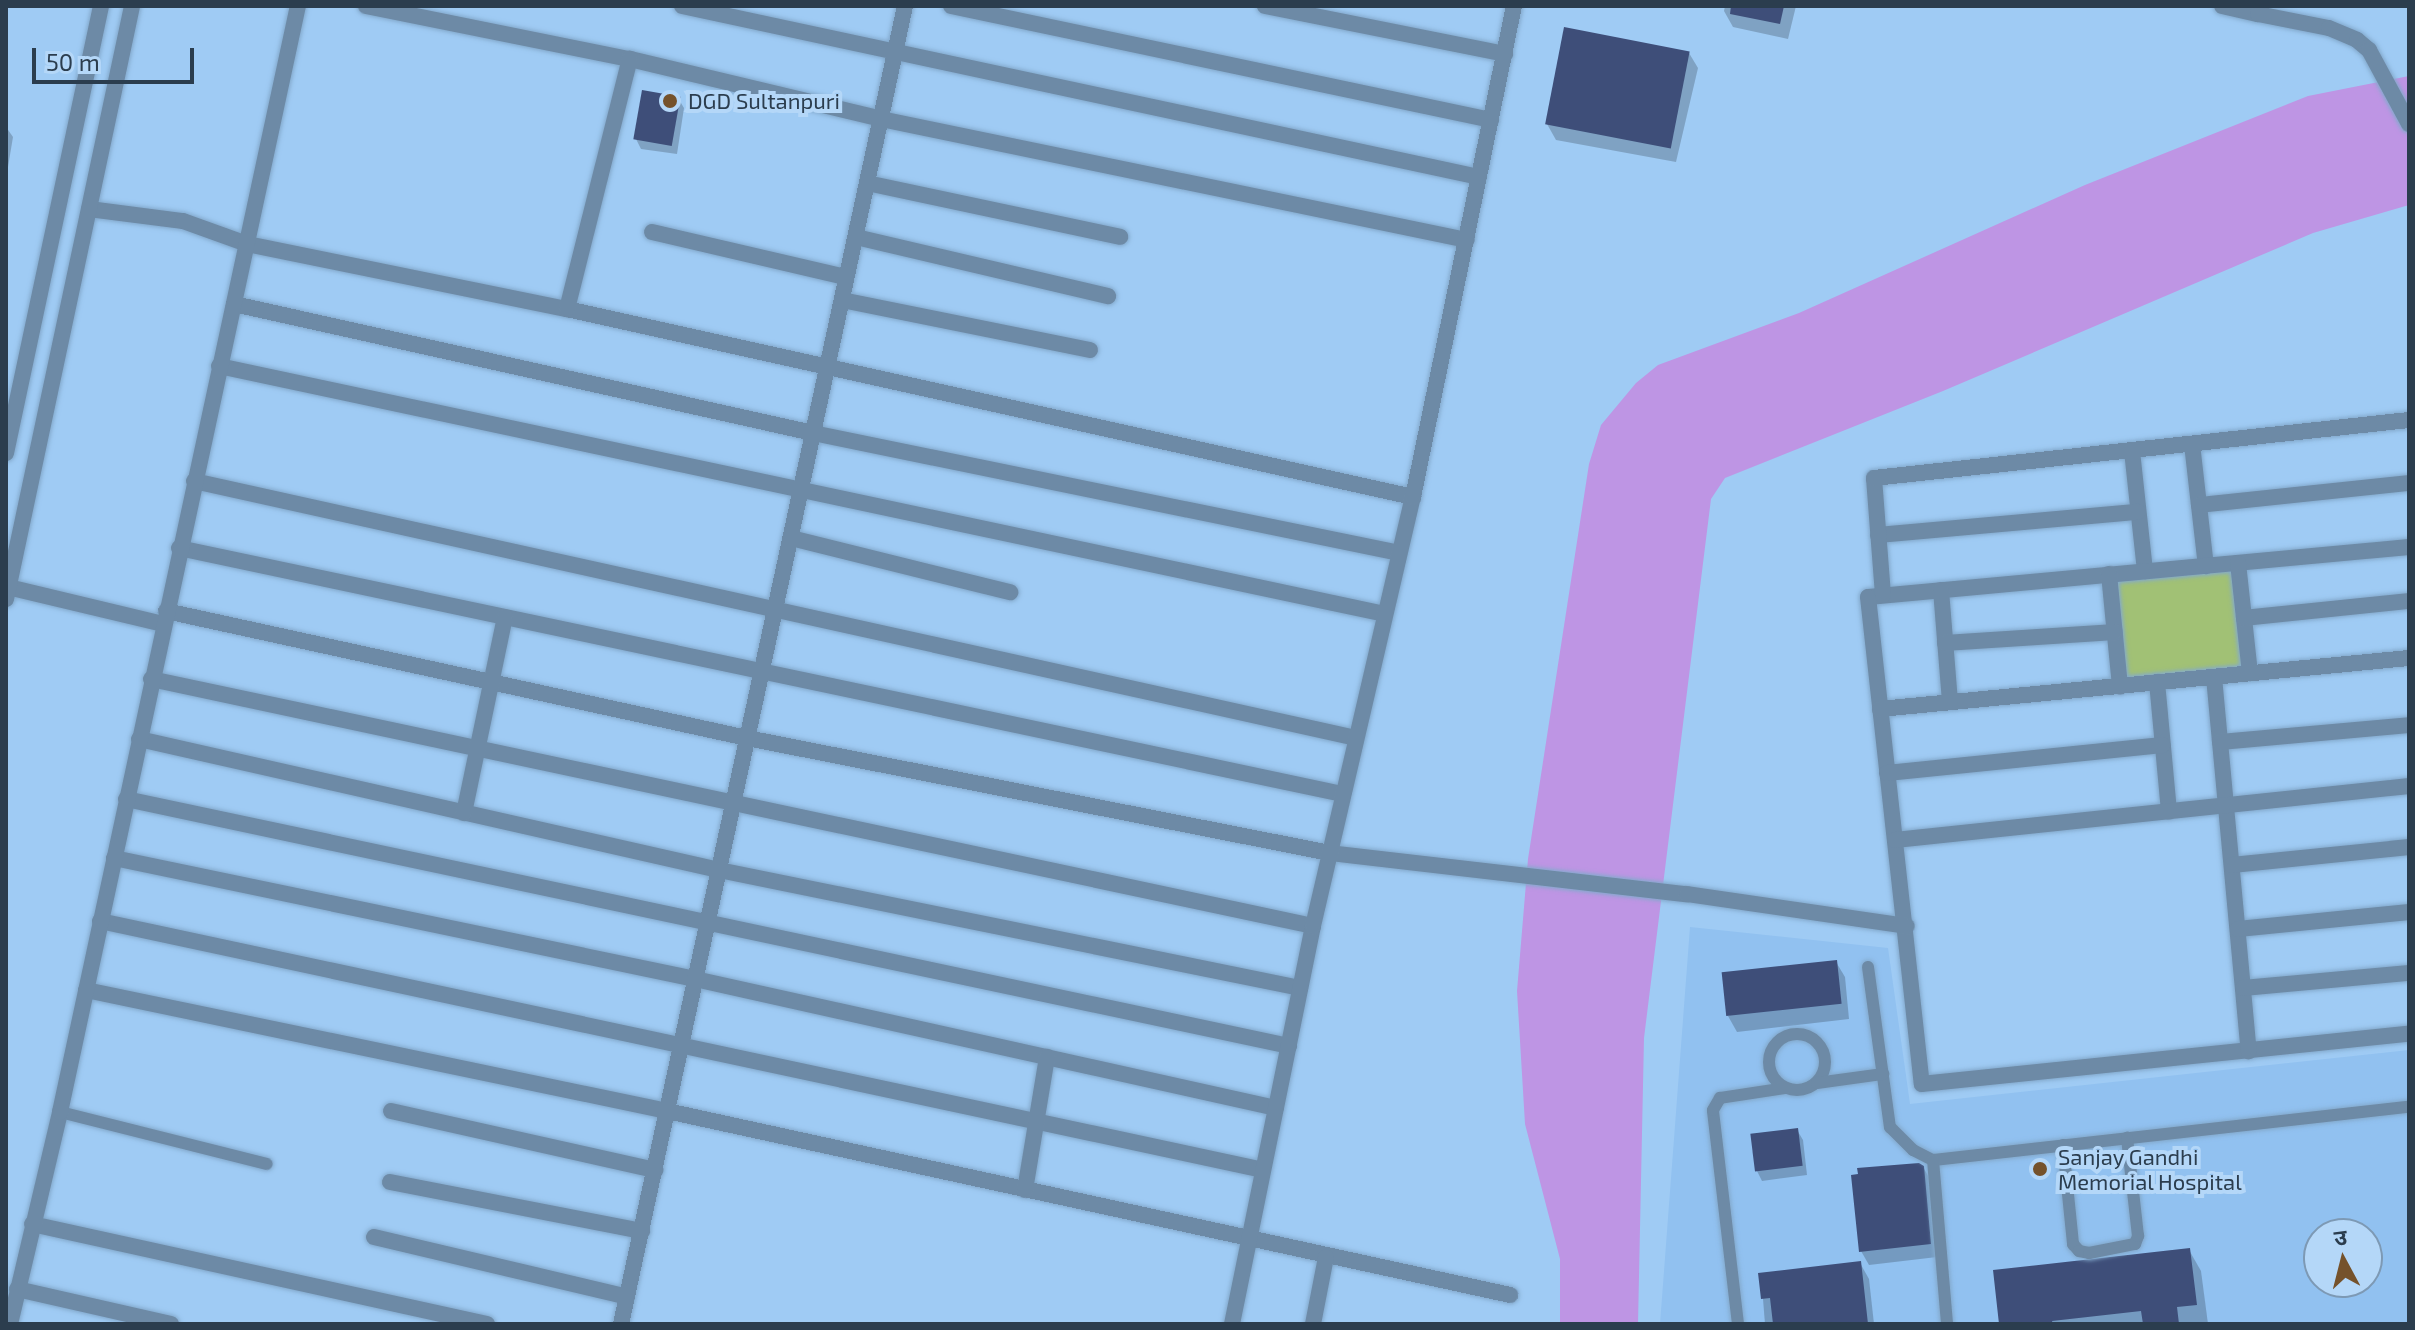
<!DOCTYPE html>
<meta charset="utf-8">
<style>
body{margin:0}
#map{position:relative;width:2415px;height:1330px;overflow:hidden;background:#9fcbf4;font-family:"Exo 2","Noto Sans Devanagari",sans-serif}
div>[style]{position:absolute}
.built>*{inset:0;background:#91c1f0}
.green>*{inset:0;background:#a1c175;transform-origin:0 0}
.water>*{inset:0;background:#be95e4}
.shadow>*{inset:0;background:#0003}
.building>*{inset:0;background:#3e4e79;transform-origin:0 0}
.roads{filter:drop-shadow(0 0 2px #83a9cc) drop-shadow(0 0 2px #83a9cc)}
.service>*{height:12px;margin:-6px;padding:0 6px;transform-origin:6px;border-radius:6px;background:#6d8aa6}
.service>.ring{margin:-6px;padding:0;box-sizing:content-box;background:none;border:12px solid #6d8aa6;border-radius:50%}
.minor>*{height:16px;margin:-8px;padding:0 8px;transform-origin:8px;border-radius:8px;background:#6d8aa6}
.tertiary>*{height:16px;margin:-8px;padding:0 8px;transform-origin:8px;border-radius:8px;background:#6d8aa6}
.dots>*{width:22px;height:22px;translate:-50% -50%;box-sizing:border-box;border:4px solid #b4d7f8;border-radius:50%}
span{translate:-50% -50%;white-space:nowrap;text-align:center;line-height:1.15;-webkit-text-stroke:8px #b4d7f8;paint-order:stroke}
.poi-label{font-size:22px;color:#2b3d4e}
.left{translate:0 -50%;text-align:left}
.frame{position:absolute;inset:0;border:8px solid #2b3d4e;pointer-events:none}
.north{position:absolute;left:2303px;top:1218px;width:80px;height:80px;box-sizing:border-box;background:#b4d7f8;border:2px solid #7d99b4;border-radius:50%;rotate:353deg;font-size:22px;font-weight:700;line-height:32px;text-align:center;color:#2b3d4e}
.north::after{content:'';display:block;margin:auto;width:28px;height:36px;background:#75522b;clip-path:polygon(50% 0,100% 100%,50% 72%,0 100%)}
.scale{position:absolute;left:32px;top:48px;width:162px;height:36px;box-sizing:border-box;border:4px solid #2b3d4e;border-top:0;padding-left:10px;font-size:24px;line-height:28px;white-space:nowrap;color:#2b3d4e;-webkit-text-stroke:6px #b4d7f8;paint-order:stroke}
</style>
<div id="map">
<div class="built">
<div style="clip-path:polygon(evenodd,1690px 927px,1888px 948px,1910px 1104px,2409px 1050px,2409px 1324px,1660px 1324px,1690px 927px,2319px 1234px,2367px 1234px,2367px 1282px,2319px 1282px,2319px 1234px)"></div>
</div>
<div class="green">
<div style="left:2234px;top:569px;width:100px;height:123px;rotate:84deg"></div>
</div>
<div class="water">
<div style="clip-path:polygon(2409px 76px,2409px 205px,2313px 233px,1943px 391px,1725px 478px,1711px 499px,1644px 1038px,1638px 1324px,1560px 1324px,1560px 1259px,1525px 1124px,1517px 991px,1528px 859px,1589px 464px,1601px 425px,1636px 383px,1658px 365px,1799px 313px,2085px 185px,2308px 96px)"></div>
</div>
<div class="shadow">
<div style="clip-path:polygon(1725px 6px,1796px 6px,1788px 39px,1733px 27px,1724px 11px)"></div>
<div style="clip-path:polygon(1689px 53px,1698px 68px,1676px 162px,1556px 140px,1547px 124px)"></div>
<div style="clip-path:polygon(678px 98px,684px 108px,677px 154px,641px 149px,636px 139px)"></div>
<div style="clip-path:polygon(6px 127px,13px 137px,6px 179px)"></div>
<div style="clip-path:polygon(1836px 962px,1845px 977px,1849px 1019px,1737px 1032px,1728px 1016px)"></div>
<div style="clip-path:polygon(1797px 1130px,1803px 1140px,1807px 1175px,1762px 1181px,1757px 1171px)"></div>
<div style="clip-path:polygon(1923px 1167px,1931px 1181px,1937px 1257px,1869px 1265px,1861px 1251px)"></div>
<div style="clip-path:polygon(2189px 1250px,2201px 1271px,2208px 1324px,2001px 1324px)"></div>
<div style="clip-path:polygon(1860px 1263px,1869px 1279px,1874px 1324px,1765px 1324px,1761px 1274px)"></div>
</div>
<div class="building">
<div style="clip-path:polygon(1731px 6px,1784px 6px,1780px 24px,1730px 14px)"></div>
<div style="left:1564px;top:27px;width:128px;height:99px;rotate:11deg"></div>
<div style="left:642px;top:90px;width:39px;height:50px;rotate:10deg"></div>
<div style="left:1837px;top:960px;width:44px;height:116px;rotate:84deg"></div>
<div style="left:1798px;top:1128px;width:38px;height:48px;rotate:83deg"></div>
<div style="clip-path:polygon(1919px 1163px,1924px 1166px,1931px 1244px,1859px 1252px,1851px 1175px,1858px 1174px,1857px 1168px)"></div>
<div style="clip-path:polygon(2190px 1248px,2197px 1305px,2177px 1307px,2179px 1324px,2143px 1324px,2141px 1311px,2052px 1321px,2053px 1324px,1999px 1324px,1993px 1270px)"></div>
<div style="clip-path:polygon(1861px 1261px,1868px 1324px,1773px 1324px,1770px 1298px,1761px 1299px,1758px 1273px)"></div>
</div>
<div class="roads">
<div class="service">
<div style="left:1868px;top:967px;width:162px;rotate:82.2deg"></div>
<div style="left:1890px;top:1127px;width:33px;rotate:45deg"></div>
<div style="left:1913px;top:1150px;width:22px;rotate:27deg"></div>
<div style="left:1933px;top:1160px;width:479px;rotate:-6.4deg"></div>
<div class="ring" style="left:1769px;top:1034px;width:44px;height:44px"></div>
<div style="left:1817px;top:1083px;width:67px;rotate:-7.8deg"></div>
<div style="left:60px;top:1112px;width:213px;rotate:14.1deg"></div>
<div style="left:2063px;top:1145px;width:100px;rotate:84.2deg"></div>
<div style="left:2073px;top:1244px;width:9px;rotate:49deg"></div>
<div style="left:2079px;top:1251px;width:10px;rotate:11deg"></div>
<div style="left:2089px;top:1253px;width:47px;rotate:-11.1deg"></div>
<div style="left:2135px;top:1244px;width:9px;rotate:-69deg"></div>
<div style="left:2138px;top:1236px;width:99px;rotate:-96.4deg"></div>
<div style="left:1933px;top:1160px;width:165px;rotate:85.1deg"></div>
<div style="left:1738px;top:1324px;width:215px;rotate:-96.7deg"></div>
<div style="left:1713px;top:1110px;width:14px;rotate:-60deg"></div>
<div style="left:1720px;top:1098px;width:66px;rotate:-8.7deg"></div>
</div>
<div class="minor">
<div style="left:366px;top:6px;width:269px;rotate:11.4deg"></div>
<div style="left:630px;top:59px;width:258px;rotate:13.4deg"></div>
<div style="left:881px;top:119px;width:598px;rotate:11.67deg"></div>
<div style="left:682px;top:6px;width:815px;rotate:12.11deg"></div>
<div style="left:951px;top:6px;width:552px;rotate:11.92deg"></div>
<div style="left:1265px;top:6px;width:245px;rotate:11.3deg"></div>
<div style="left:2222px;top:6px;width:37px;rotate:13deg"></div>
<div style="left:2258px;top:14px;width:8px;rotate:-76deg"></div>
<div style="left:2258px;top:14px;width:72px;rotate:11.2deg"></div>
<div style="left:2329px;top:28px;width:30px;rotate:23deg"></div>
<div style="left:2357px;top:40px;width:16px;rotate:40deg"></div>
<div style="left:2369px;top:50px;width:84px;rotate:61.6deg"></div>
<div style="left:867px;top:183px;width:259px;rotate:12deg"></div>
<div style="left:89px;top:209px;width:95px;rotate:7.3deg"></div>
<div style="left:183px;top:221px;width:68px;rotate:19.8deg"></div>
<div style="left:247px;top:244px;width:327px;rotate:11.5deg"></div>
<div style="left:567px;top:309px;width:867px;rotate:12.53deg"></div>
<div style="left:652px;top:232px;width:199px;rotate:13.1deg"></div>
<div style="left:856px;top:237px;width:259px;rotate:13.2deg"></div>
<div style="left:842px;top:300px;width:253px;rotate:11.4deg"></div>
<div style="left:234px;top:304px;width:593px;rotate:12.56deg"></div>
<div style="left:813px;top:433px;width:598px;rotate:11.57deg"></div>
<div style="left:567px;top:309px;width:258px;rotate:-75.9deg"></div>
<div style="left:219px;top:366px;width:1192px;rotate:12.01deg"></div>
<div style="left:2192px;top:444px;width:123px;rotate:83.5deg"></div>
<div style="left:2132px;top:451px;width:121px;rotate:83.8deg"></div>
<div style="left:194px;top:481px;width:1190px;rotate:12.47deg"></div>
<div style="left:2199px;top:505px;width:211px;rotate:-6deg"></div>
<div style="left:1878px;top:535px;width:261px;rotate:-5.1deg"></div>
<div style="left:791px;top:538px;width:226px;rotate:13.9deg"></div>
<div style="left:2409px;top:547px;width:543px;rotate:174.72deg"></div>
<div style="left:1868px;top:597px;width:490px;rotate:83.7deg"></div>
<div style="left:1922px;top:1084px;width:490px;rotate:-5.9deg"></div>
<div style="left:179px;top:548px;width:1189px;rotate:11.94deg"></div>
<div style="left:2238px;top:563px;width:111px;rotate:83.8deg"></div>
<div style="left:2109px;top:574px;width:113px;rotate:84.4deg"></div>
<div style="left:8px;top:587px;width:159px;rotate:13.4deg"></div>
<div style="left:1941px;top:590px;width:112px;rotate:85.4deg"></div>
<div style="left:1883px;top:595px;width:117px;rotate:-94.4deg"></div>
<div style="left:1874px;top:478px;width:538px;rotate:-6.19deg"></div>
<div style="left:166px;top:611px;width:595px;rotate:12.33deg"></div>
<div style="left:747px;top:738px;width:594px;rotate:11.16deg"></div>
<div style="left:1330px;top:853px;width:359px;rotate:6.6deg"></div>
<div style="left:1687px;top:894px;width:222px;rotate:8.3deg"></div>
<div style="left:2244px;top:618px;width:166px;rotate:-5.9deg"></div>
<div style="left:1945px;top:643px;width:170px;rotate:-3.7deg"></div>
<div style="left:2214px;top:677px;width:376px;rotate:84.7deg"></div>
<div style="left:151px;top:679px;width:1188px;rotate:12deg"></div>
<div style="left:2157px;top:682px;width:130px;rotate:84.7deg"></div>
<div style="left:1880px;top:709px;width:531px;rotate:-5.51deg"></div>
<div style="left:139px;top:739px;width:595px;rotate:12.73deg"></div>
<div style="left:719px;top:870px;width:593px;rotate:11.48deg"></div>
<div style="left:2220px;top:742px;width:190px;rotate:-5.1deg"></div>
<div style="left:1887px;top:773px;width:277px;rotate:-5.8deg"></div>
<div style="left:126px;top:799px;width:1189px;rotate:11.99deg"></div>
<div style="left:464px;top:813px;width:200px;rotate:-78.2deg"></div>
<div style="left:1895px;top:840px;width:517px;rotate:-6deg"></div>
<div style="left:114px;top:858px;width:593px;rotate:11.76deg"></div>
<div style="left:695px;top:979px;width:595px;rotate:12.52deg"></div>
<div style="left:2232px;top:865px;width:178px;rotate:-5.8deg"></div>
<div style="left:100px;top:921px;width:1189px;rotate:12.08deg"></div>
<div style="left:2238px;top:929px;width:172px;rotate:-5.7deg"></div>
<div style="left:2243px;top:988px;width:167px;rotate:-5.2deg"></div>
<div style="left:86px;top:990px;width:593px;rotate:11.76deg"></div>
<div style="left:667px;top:1111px;width:863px;rotate:12.31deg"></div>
<div style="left:391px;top:1111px;width:271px;rotate:12.6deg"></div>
<div style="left:390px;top:1182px;width:257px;rotate:11deg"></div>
<div style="left:1025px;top:1190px;width:135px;rotate:-80.6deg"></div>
<div style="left:32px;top:1224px;width:466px;rotate:12.4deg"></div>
<div style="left:374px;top:1237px;width:260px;rotate:13.3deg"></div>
<div style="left:17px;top:1289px;width:158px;rotate:12.8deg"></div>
<div style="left:10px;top:1324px;width:218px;rotate:-76.7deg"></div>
<div style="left:60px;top:1112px;width:1131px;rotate:-77.86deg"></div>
<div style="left:621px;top:1324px;width:1348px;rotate:-77.84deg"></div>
<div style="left:1232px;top:1324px;width:406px;rotate:-78.5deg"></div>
<div style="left:1313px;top:926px;width:441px;rotate:-76.9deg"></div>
<div style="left:1413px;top:497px;width:501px;rotate:-78.38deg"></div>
<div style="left:1313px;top:1324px;width:68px;rotate:-79deg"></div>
</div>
<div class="tertiary">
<div style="left:6px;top:453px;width:457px;rotate:-78deg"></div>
<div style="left:6px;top:599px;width:606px;rotate:-78deg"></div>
</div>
</div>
<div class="dots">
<div style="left:670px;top:101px;background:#75522b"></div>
<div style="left:2040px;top:1169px;background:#75522b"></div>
</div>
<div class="poi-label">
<span class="left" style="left:688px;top:101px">DGD Sultanpuri</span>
<span class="left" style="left:2058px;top:1169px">Sanjay Gandhi<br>Memorial Hospital</span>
</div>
<div class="frame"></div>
<div class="north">उ</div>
<div class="scale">50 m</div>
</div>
